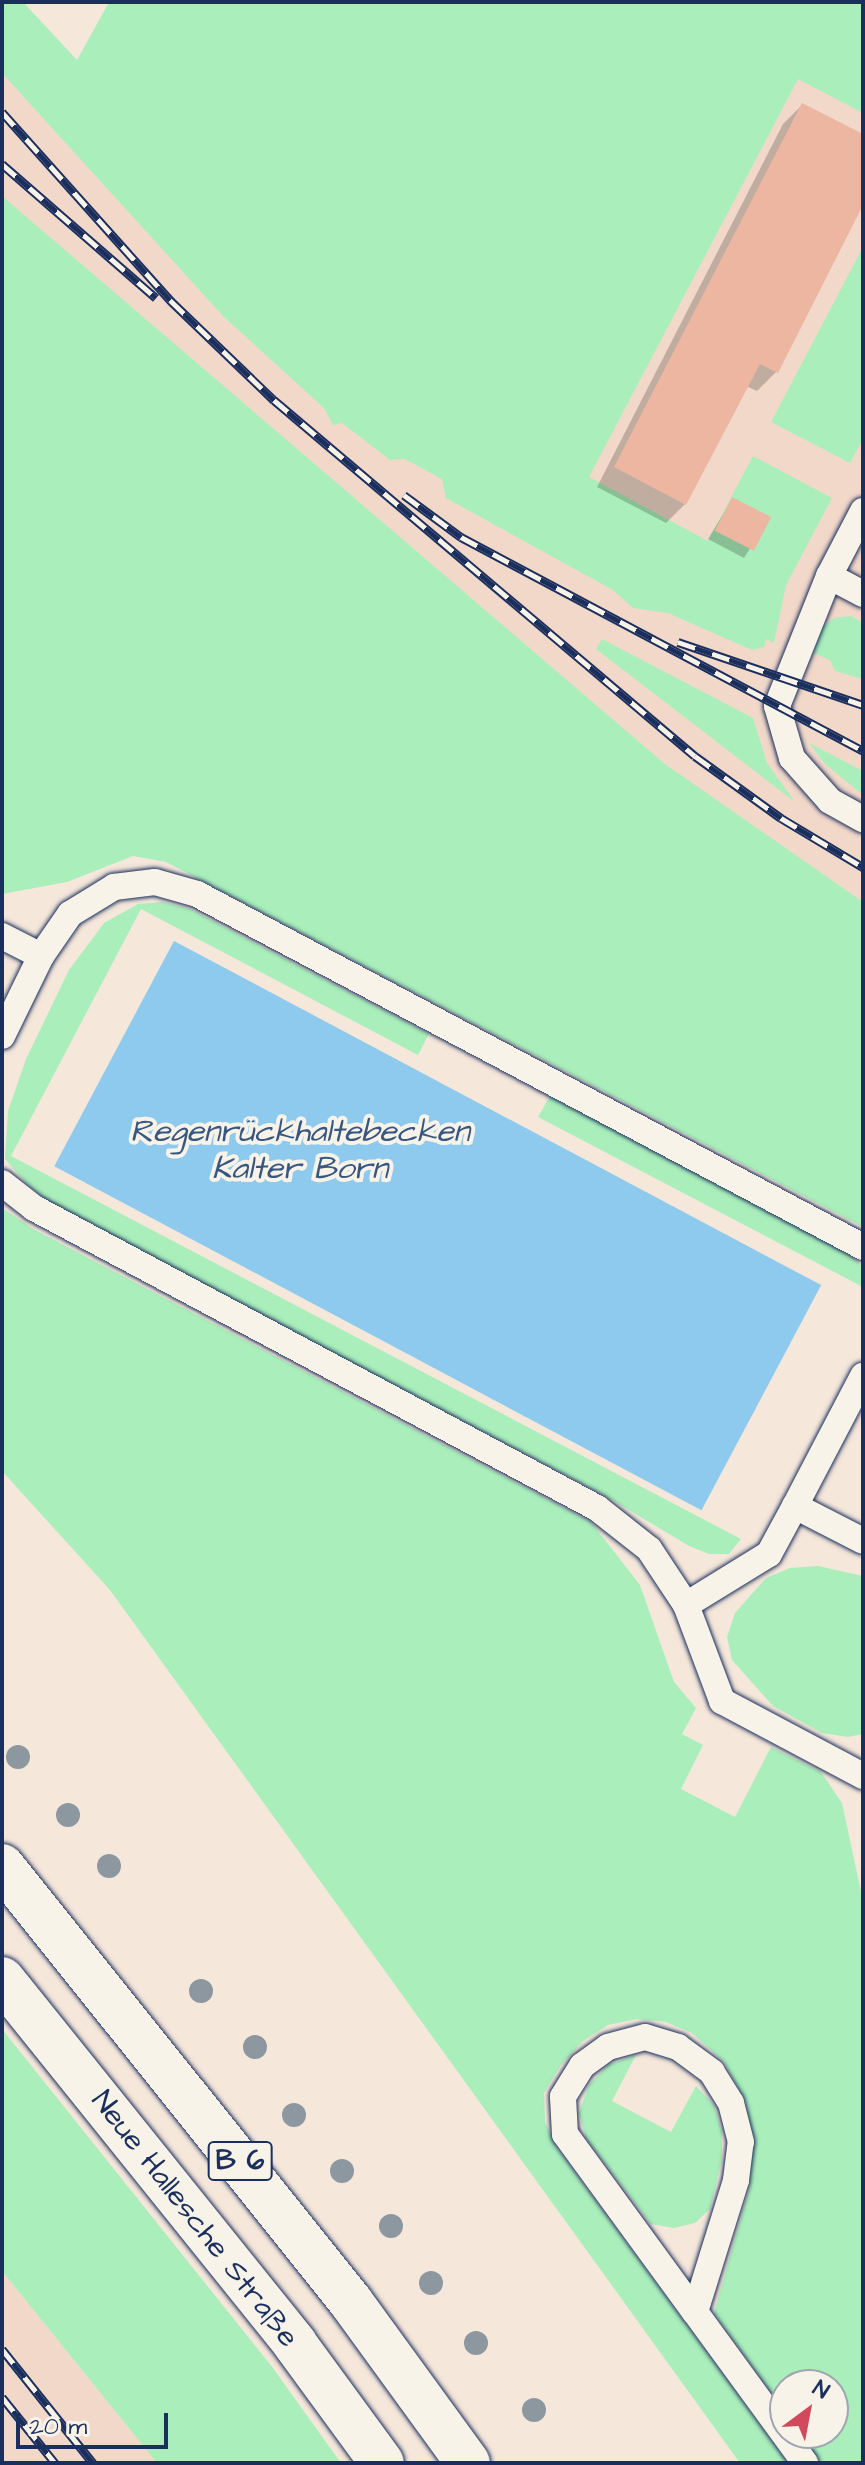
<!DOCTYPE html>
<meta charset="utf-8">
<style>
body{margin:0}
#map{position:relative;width:865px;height:2465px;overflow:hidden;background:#f5e7da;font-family:"Architects Daughter",sans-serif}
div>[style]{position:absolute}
.built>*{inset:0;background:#f2d8c9}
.green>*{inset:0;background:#aaefbb}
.water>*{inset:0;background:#8dcaed;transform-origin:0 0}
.shadow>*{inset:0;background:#0003}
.building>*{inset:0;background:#ecb6a0;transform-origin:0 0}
.roads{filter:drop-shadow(0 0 2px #1b2f5e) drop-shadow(0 0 2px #1b2f5e)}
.service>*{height:26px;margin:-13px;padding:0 13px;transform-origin:13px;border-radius:13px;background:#f7f3e8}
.primary>*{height:44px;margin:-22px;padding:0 22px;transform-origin:22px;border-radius:22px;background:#f7f3e8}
.rail>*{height:9px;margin-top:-4.5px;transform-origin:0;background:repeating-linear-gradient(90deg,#f7f3e8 0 18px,#1b2f5e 0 36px);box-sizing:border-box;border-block:2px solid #1b2f5e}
.trees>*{width:24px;height:24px;margin:-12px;border-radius:50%;background:#8d97a0}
span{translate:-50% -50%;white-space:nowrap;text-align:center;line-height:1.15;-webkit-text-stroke:8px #f7f3e8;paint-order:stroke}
.shield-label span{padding:2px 6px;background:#f7f3e8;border:2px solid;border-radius:6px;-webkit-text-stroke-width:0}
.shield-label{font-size:28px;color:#1b2f5e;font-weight:700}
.street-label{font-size:30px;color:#1b2f5e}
.water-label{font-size:32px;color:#385682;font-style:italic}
.frame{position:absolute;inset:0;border:4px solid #1b2f5e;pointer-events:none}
.north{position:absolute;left:769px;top:2369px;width:80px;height:80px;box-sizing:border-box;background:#f7f3e8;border:2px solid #9fa5b1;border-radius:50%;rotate:32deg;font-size:22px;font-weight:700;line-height:32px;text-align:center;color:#1b2f5e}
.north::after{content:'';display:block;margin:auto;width:28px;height:36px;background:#d1495b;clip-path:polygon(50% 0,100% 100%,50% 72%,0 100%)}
.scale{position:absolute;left:16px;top:2413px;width:152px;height:36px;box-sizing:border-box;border:4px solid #1b2f5e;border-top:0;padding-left:10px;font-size:24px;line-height:28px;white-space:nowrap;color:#1b2f5e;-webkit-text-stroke:6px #f7f3e8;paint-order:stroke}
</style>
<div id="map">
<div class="built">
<div style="clip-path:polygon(737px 2px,863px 2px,863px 975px,2px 267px,2px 24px,248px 298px)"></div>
<div style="clip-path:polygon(2px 2271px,157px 2463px,2px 2463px)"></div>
</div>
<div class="green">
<div style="clip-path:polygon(2px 2px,23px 2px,77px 60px,109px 2px,863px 2px,863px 113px,798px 79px,589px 477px,708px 541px,753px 456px,832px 498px,786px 585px,774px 643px,766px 639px,764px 647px,752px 650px,668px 613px,633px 608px,613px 590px,446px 498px,442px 479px,405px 459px,390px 460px,342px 423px,333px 425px,324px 408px,224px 317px,2px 73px)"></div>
<div style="clip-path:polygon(2px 196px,665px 764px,863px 902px,863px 1227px,166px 862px,133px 856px,67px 882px,2px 894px)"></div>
<div style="clip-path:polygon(863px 247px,863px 439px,850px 463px,771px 422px)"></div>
<div style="clip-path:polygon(851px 616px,863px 623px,863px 679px,835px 671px,830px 660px,809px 651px,822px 627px,834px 618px)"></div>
<div style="clip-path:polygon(602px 639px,753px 718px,767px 763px,795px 802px,596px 649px)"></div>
<div style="clip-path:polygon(809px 743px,863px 771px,863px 795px,825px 764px)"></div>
<div style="clip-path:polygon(163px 902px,190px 909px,429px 1034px,418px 1055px,141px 909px,11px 1156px,741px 1539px,729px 1554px,709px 1554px,689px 1546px,604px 1495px,55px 1207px,27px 1184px,5px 1159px,8px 1111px,26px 1059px,69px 970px,104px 923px,138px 904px)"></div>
<div style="clip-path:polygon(550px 1096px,842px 1247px,863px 1267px,863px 1287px,538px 1117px)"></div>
<div style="clip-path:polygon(2px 1208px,35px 1230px,591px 1522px,640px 1585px,674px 1682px,696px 1708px,682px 1734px,703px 1745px,681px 1789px,735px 1817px,771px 1747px,821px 1772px,842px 1803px,863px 1901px,863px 2463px,821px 2463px,800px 2433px,833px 2433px,833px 2385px,785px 2385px,785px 2412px,714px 2313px,750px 2186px,752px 2145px,746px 2102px,724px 2062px,692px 2033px,666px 2022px,637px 2019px,608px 2025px,583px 2041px,561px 2065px,544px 2093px,545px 2122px,557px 2148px,788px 2463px,740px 2463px,110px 1590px,2px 1471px)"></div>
<div style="clip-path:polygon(818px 1566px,863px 1576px,863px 1734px,848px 1737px,822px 1733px,773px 1706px,732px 1660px,727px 1637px,735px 1613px,766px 1578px,790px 1568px)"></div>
<div style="clip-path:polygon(2px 2029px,273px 2368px,341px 2463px,157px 2463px,2px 2271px)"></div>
<div style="clip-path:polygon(636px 2055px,612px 2101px,671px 2132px,696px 2086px,714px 2105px,722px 2132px,722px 2159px,710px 2209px,695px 2223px,674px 2228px,651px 2224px,586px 2138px,579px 2113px,589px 2085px,608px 2065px)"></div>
</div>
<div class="water">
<div style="left:174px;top:941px;width:733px;height:255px;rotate:28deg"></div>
</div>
<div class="shadow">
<div style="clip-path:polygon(802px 105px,863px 136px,863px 200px,776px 372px,757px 391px,746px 386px,685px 504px,666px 523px,597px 487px,783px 124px)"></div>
<div style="clip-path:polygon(732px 500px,769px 518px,744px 558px,708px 539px)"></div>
</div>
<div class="building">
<div style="clip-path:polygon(802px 103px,863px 134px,863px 205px,778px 373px,760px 364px,686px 505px,614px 467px)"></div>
<div style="left:732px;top:497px;width:44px;height:38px;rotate:27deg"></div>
</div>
<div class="roads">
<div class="service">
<div style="left:863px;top:511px;width:73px;rotate:117.6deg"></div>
<div style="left:829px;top:576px;width:140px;rotate:111.8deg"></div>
<div style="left:777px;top:706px;width:54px;rotate:73.9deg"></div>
<div style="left:792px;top:758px;width:57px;rotate:48.5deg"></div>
<div style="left:830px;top:801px;width:38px;rotate:29deg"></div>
<div style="left:829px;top:576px;width:38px;rotate:28deg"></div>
<div style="left:2px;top:936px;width:44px;rotate:27.1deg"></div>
<div style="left:2px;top:1036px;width:89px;rotate:-64deg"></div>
<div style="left:41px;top:956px;width:51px;rotate:-55.4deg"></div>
<div style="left:70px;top:914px;width:52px;rotate:-31.5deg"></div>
<div style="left:114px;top:887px;width:41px;rotate:-7deg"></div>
<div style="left:155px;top:882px;width:44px;rotate:15.9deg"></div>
<div style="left:197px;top:894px;width:754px;rotate:27.92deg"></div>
<div style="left:2px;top:1183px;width:41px;rotate:38deg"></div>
<div style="left:34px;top:1208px;width:638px;rotate:28.05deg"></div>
<div style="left:597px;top:1508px;width:66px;rotate:38.3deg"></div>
<div style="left:649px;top:1549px;width:67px;rotate:56.5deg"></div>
<div style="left:686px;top:1605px;width:103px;rotate:69.4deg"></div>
<div style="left:722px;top:1701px;width:160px;rotate:28deg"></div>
<div style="left:795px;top:1506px;width:147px;rotate:-62.4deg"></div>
<div style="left:686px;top:1605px;width:97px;rotate:-31.6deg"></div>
<div style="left:769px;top:1554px;width:55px;rotate:-61.6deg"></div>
<div style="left:795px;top:1506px;width:76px;rotate:27.2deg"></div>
<div style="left:695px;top:2312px;width:138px;rotate:-72.7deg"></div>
<div style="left:736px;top:2180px;width:38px;rotate:-83deg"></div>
<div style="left:741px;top:2142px;width:40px;rotate:-104.4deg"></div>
<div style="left:731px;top:2103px;width:36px;rotate:-122deg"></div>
<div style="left:712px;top:2072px;width:42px;rotate:-143.7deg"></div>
<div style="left:678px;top:2047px;width:34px;rotate:-163deg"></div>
<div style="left:645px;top:2037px;width:38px;rotate:165deg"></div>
<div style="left:608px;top:2047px;width:32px;rotate:144deg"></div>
<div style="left:582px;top:2066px;width:36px;rotate:122deg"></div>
<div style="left:563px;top:2097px;width:37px;rotate:87deg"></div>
<div style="left:565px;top:2134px;width:220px;rotate:53.9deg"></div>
<div style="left:695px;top:2312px;width:187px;rotate:53.9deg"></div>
</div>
<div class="primary">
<div style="left:2px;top:1866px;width:558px;rotate:51.32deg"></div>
<div style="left:351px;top:2302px;width:199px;rotate:54deg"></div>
<div style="left:2px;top:1979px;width:468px;rotate:51.2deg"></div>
<div style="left:295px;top:2344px;width:147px;rotate:53.8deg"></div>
</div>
</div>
<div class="rail">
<div style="left:2px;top:112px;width:254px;rotate:48.2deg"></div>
<div style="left:171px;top:301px;width:143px;rotate:43.9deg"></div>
<div style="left:274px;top:400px;width:551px;rotate:40.22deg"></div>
<div style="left:695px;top:756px;width:106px;rotate:35.8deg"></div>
<div style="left:781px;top:818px;width:96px;rotate:30.9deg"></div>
<div style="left:2px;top:164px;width:204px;rotate:41deg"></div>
<div style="left:404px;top:495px;width:71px;rotate:36.4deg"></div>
<div style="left:461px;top:537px;width:455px;rotate:28deg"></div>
<div style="left:678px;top:642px;width:195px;rotate:18.8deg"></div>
<div style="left:2px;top:2349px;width:146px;rotate:51.4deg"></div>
<div style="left:2px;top:2397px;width:85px;rotate:51.2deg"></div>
</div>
<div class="trees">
<div style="left:18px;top:1757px"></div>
<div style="left:68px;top:1815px"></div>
<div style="left:109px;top:1866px"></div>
<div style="left:201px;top:1991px"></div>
<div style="left:255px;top:2047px"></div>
<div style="left:294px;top:2115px"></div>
<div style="left:342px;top:2171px"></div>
<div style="left:391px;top:2226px"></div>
<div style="left:431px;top:2283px"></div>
<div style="left:476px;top:2343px"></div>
<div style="left:534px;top:2410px"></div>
</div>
<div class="shield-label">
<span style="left:240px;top:2161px">B 6</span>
</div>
<div class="street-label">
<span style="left:195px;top:2219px;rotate:52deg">Neue Hallesche Straße</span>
</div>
<div class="water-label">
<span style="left:300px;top:1151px">Regenrückhaltebecken<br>Kalter Born</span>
</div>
<div class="frame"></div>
<div class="north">N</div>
<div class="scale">20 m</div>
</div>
